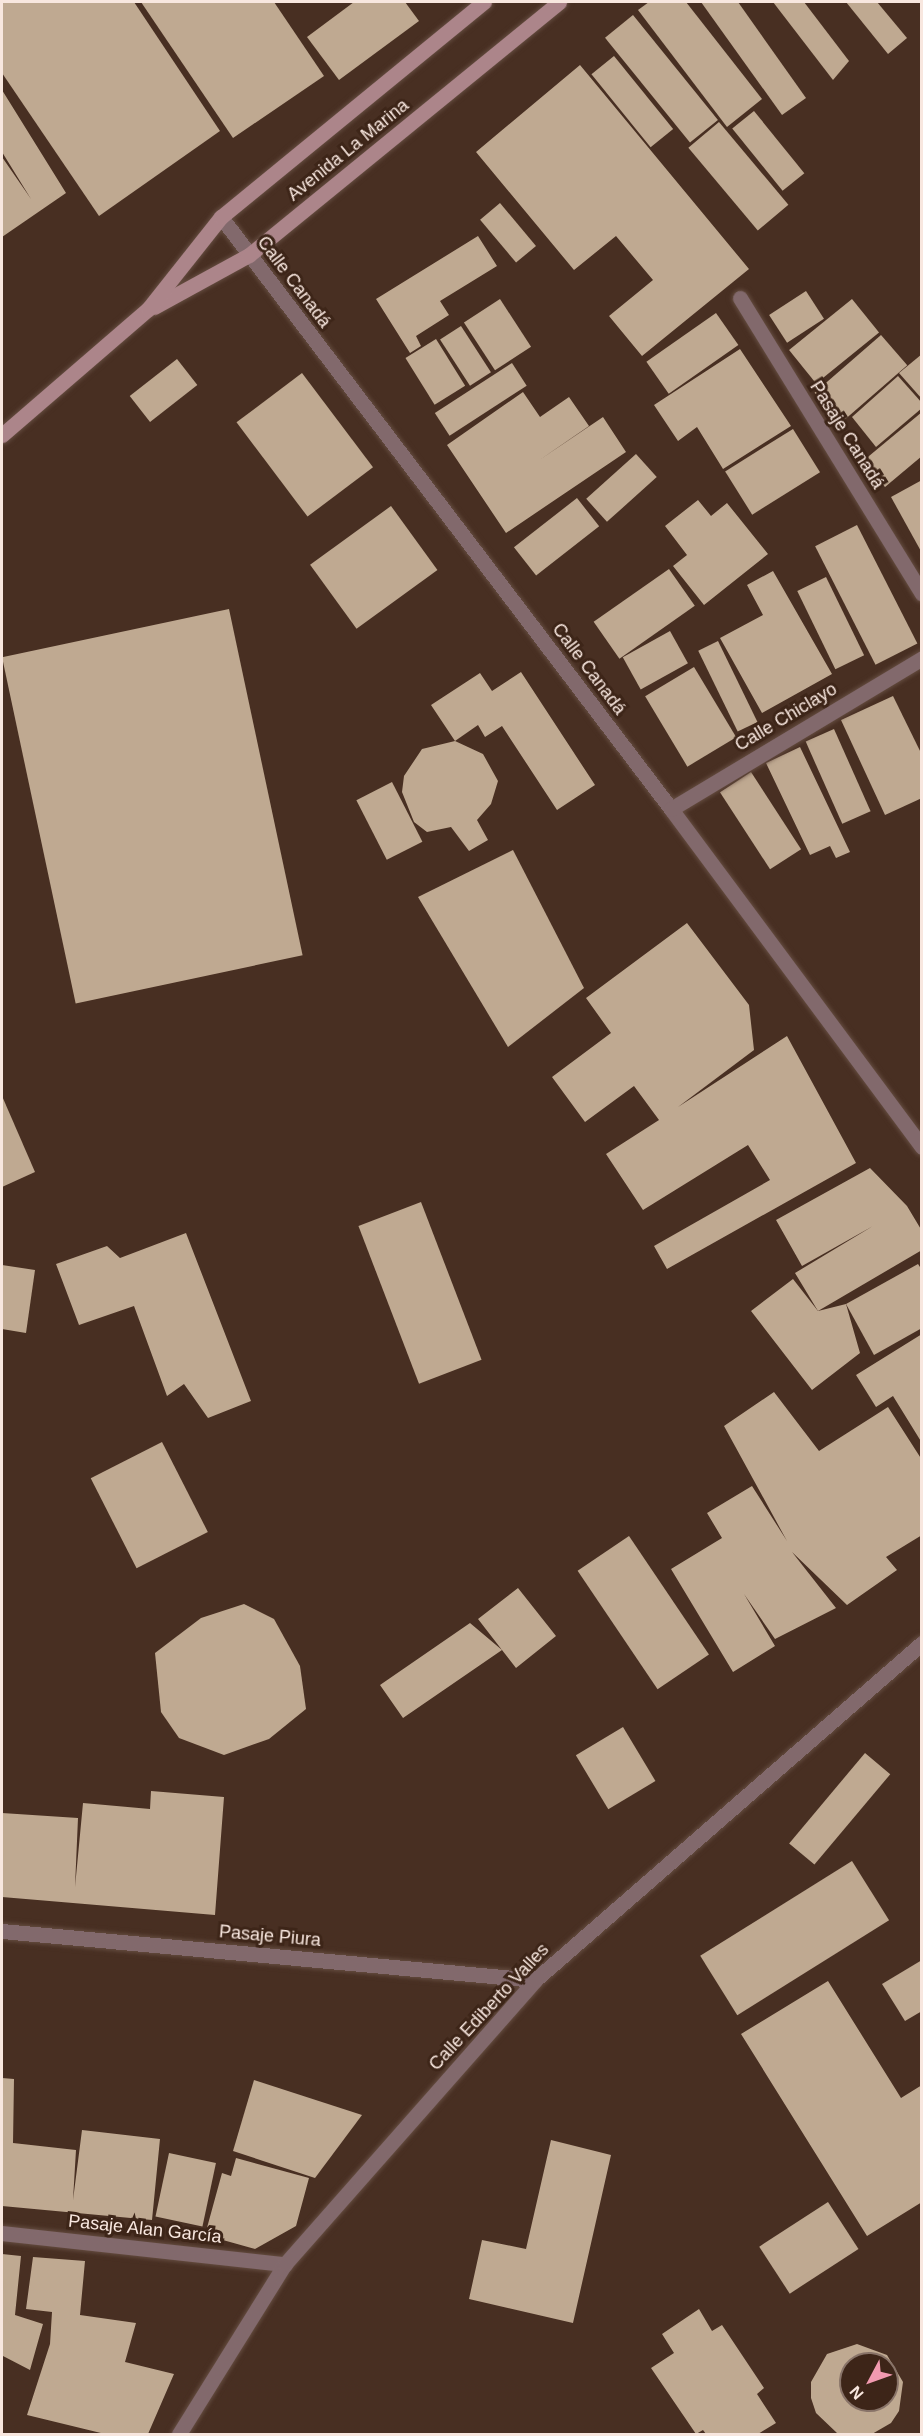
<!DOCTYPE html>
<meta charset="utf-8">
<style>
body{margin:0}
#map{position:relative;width:923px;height:2436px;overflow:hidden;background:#482f22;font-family:Helvetica,sans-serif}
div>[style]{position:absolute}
.building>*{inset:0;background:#bfa991;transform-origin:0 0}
.roads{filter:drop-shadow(0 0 2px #644c40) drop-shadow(0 0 2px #644c40)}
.service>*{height:15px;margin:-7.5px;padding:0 7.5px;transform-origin:7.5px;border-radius:7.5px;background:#82696c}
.minor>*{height:15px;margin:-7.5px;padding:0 7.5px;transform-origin:7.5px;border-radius:7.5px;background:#82696c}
.secondary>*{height:15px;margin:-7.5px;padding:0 7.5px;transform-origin:7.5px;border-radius:7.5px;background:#ac858a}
span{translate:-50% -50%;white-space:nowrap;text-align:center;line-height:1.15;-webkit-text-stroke:6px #3d2518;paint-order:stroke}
.street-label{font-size:18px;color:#f8e7df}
.frame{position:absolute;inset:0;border:3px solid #f8e7df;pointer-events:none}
.north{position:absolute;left:839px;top:2352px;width:60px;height:60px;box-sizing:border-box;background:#3d2518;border:2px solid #887368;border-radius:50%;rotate:229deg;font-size:16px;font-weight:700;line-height:24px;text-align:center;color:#f8e7df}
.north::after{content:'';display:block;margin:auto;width:21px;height:27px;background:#f29ab0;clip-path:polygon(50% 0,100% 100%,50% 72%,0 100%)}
</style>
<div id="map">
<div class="building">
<div style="clip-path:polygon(2px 2px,134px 2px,220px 131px,99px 216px,2px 73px)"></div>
<div style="clip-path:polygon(141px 2px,274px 2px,324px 76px,233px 138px)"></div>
<div style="clip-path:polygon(354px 2px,405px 2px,419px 21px,339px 80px,307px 37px)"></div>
<div style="clip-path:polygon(649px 2px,686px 2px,762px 99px,727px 127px,638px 10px)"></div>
<div style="clip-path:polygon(701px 2px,738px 2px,806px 98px,782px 115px)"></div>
<div style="clip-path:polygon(773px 2px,804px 2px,849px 61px,833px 80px)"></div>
<div style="clip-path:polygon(846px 2px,877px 2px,907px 38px,888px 54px)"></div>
<div style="left:633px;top:15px;width:135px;height:36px;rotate:51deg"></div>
<div style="left:614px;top:56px;width:94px;height:29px;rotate:51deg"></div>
<div style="clip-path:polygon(580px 65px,749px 269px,642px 356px,609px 316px,653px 280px,616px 236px,574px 270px,476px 152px)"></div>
<div style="clip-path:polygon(2px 90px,66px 193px,2px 237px,2px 157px,31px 199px,2px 152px)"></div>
<div style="left:754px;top:111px;width:80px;height:28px;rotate:51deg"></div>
<div style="left:719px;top:122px;width:108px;height:40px;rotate:50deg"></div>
<div style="left:500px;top:203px;width:56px;height:26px;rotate:50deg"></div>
<div style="clip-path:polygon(478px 236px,497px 266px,440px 301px,449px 315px,416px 336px,421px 346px,410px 353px,376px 299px)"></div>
<div style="left:806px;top:291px;width:33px;height:44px;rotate:57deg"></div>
<div style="left:500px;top:299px;width:57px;height:43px;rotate:57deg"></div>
<div style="left:852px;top:299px;width:43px;height:81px;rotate:51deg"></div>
<div style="left:716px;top:313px;width:39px;height:85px;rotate:55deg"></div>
<div style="left:461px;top:326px;width:55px;height:25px;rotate:57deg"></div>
<div style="left:881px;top:335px;width:40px;height:88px;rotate:49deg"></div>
<div style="left:436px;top:339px;width:55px;height:36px;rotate:58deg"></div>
<div style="clip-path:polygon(740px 349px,791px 426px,723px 469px,697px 427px,678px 441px,654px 405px)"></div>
<div style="clip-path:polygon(922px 354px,922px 399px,899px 373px)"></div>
<div style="left:177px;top:359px;width:33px;height:60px;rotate:52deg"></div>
<div style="left:512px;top:363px;width:27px;height:92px;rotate:57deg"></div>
<div style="left:302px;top:373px;width:118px;height:82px;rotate:53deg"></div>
<div style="clip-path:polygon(898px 376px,922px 403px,922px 408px,876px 447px,852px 417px)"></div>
<div style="clip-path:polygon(523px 392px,540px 417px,569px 397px,589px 426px,538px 461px,603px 417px,626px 452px,506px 533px,447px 445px)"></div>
<div style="clip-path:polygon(922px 412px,922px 456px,885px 487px,863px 461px)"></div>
<div style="left:793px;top:429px;width:51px;height:80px;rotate:58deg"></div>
<div style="left:636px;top:454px;width:31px;height:67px;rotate:48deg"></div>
<div style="clip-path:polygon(922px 480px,922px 553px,891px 497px)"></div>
<div style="left:577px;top:498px;width:36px;height:80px;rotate:52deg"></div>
<div style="clip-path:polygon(698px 500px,711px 516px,727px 503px,768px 554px,704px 605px,673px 566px,687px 555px,665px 526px)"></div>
<div style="left:391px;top:506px;width:79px;height:100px;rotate:54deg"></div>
<div style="left:857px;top:525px;width:133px;height:47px;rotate:63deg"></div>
<div style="left:669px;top:569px;width:45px;height:92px;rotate:55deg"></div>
<div style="clip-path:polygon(773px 571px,832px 674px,762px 713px,720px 638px,763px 615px,747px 585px)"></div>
<div style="left:826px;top:577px;width:87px;height:32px;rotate:64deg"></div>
<div style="left:229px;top:609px;width:354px;height:232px;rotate:78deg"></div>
<div style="left:670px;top:631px;width:37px;height:54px;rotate:61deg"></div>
<div style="left:718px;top:641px;width:90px;height:22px;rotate:64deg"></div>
<div style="left:694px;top:667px;width:82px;height:57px;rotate:59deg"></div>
<div style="clip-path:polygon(521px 672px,595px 785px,557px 810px,502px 726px,485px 737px,478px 725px,455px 741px,431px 705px,480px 673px,492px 691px)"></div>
<div style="clip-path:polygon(893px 696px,922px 755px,922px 798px,885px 815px,841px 720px)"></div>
<div style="left:834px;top:729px;width:90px;height:31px;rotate:66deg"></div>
<div style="clip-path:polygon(455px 741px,483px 754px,498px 781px,491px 804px,477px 820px,488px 840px,469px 851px,451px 827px,427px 832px,414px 822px,402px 792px,404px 776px,422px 749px)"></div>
<div style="clip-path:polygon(800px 747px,850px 852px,836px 858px,830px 846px,810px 855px,766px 763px)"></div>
<div style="left:751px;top:772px;width:92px;height:37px;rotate:57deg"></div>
<div style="left:392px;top:782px;width:67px;height:40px;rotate:63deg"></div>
<div style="clip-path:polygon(513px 850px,584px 988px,508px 1047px,418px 897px)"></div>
<div style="clip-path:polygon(687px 923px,749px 1005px,754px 1050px,678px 1107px,787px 1036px,856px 1163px,667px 1269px,654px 1246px,770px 1180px,748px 1145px,643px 1210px,606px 1154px,659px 1120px,634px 1086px,585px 1122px,552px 1077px,611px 1033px,586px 998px)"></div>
<div style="clip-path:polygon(2px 1096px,35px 1172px,2px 1187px)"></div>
<div style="clip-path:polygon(870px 1168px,907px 1206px,922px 1231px,922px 1250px,818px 1311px,795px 1273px,873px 1226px,802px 1266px,776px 1220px)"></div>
<div style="left:421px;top:1202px;width:169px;height:67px;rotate:69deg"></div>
<div style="clip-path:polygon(186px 1233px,251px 1401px,208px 1418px,184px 1384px,167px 1396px,134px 1306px,79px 1325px,56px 1264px,107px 1246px,120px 1258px)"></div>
<div style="clip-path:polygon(918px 1264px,922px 1270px,922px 1328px,874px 1355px,846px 1304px)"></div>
<div style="clip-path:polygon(2px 1265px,35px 1270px,26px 1333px,2px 1329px)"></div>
<div style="clip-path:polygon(793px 1279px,818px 1311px,846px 1304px,860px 1353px,812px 1390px,751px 1311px)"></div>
<div style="clip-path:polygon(922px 1334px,922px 1443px,893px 1396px,876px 1407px,856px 1375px)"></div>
<div style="clip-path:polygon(774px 1392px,819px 1451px,888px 1407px,922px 1460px,922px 1535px,886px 1557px,897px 1570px,847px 1605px,792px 1552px,836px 1608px,775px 1639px,744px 1594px,775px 1646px,733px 1672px,671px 1569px,722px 1538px,707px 1513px,752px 1486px,787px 1541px,724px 1426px)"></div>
<div style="left:162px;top:1442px;width:101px;height:80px;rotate:63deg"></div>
<div style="left:629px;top:1536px;width:143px;height:62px;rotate:56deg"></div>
<div style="clip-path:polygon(518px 1588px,556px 1636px,516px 1668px,502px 1650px,403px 1718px,380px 1685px,470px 1623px,502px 1650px,478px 1619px)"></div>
<div style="clip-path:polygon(244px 1604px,274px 1619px,300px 1666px,306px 1709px,269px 1739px,224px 1755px,179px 1738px,161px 1712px,155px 1653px,201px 1618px)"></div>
<div style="left:623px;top:1727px;width:63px;height:55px;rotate:59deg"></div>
<div style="left:865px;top:1753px;width:33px;height:118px;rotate:40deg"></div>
<div style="clip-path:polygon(151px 1791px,224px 1797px,215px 1915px,2px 1897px,2px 1813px,78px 1818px,75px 1887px,83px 1803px,150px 1809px)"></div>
<div style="left:852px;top:1861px;width:70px;height:179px;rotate:58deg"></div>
<div style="clip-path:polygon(922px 1960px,922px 2011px,905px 2021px,882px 1984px)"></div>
<div style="clip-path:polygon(828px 1981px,901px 2098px,922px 2085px,922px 2202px,867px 2236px,741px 2034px)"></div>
<div style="clip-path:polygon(2px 2078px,14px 2079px,13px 2143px,76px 2150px,73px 2200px,82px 2130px,160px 2139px,152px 2220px,2px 2206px)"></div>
<div style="clip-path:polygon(254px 2080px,362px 2115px,315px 2178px,233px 2151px)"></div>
<div style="clip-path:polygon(551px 2140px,611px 2155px,573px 2323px,469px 2299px,482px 2240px,526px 2249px)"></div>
<div style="left:169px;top:2153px;width:48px;height:65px;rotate:12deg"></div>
<div style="clip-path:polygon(236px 2158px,309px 2178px,296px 2226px,255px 2249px,205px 2235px,222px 2173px,231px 2176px)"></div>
<div style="left:828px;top:2202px;width:56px;height:82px;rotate:57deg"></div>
<div style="clip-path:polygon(2px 2254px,21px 2256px,15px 2315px,43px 2324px,30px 2370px,3px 2356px)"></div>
<div style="clip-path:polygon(33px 2257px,85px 2261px,80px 2315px,136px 2323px,125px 2362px,174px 2374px,148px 2434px,105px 2434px,27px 2415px,50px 2344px,52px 2312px,26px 2309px)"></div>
<div style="clip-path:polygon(699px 2309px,712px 2331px,722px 2325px,764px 2388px,757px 2394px,776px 2423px,758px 2434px,706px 2434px,703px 2430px,696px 2434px,651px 2368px,674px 2353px,662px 2334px)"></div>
<div style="clip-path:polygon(evenodd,857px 2344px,887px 2355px,903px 2382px,899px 2411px,891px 2423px,872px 2434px,837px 2433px,816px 2413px,811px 2398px,811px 2382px,827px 2354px,857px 2344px,851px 2364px,887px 2364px,887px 2400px,851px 2400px,851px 2364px)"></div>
</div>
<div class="roads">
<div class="service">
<div style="left:740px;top:298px;width:347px;rotate:58.4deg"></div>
</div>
<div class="minor">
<div style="left:221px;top:217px;width:744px;rotate:52.76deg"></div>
<div style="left:671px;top:809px;width:421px;rotate:53.4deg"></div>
<div style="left:671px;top:809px;width:293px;rotate:-31deg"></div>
<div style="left:2px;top:1931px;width:535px;rotate:5.25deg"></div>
<div style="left:2px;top:2233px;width:285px;rotate:6.3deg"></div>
<div style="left:179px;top:2434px;width:200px;rotate:-58.1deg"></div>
<div style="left:285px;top:2264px;width:378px;rotate:-48.6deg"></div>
<div style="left:535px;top:1980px;width:513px;rotate:-41.05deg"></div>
</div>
<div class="secondary">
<div style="left:154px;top:307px;width:108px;rotate:-28.7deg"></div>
<div style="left:249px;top:255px;width:400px;rotate:-39.2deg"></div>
<div style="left:2px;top:435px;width:193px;rotate:-40.8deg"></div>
<div style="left:148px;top:309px;width:117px;rotate:-51.6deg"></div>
<div style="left:221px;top:217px;width:340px;rotate:-39.3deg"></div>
</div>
</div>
<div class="street-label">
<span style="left:348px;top:150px;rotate:-39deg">Avenida La Marina</span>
<span style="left:294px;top:282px;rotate:53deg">Calle Canadá</span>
<span style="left:847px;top:435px;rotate:58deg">Pasaje Canadá</span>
<span style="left:589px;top:669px;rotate:53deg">Calle Canadá</span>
<span style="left:786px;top:717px;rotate:-31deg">Calle Chiclayo</span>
<span style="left:270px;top:1936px;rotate:5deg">Pasaje Piura</span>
<span style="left:489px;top:2007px;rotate:-47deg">Calle Ediberto Valles</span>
<span style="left:145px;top:2229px;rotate:6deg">Pasaje Alan García</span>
</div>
<div class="frame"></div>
<div class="north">N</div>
</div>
